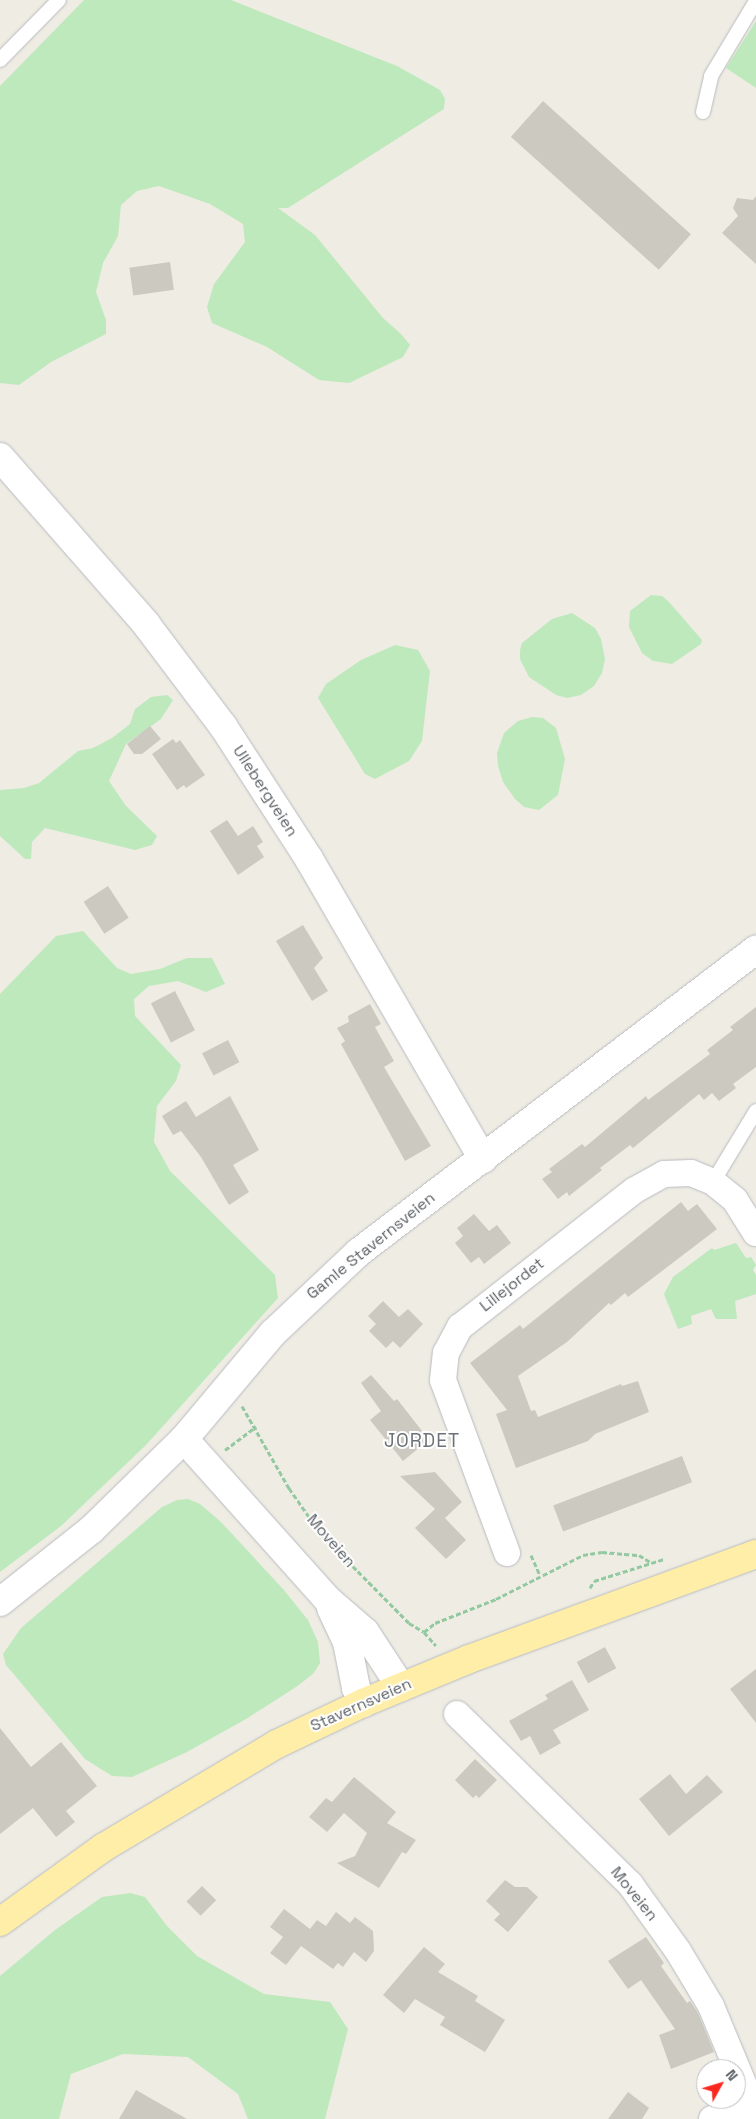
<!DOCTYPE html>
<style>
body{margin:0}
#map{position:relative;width:756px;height:2119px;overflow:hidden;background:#efece3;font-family:"Space Grotesk",sans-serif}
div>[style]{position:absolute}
.green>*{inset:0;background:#bee9bc}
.building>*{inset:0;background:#ccc9c1;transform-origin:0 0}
.path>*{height:3px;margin-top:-1.5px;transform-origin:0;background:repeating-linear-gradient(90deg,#93c9a1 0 5px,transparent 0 7.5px)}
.roads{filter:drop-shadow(0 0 1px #b8bbc0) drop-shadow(0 0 1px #b8bbc0)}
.lane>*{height:14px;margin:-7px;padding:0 7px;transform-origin:7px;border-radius:7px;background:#fff}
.street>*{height:26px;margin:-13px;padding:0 13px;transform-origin:13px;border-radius:13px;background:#fff}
.secondary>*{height:28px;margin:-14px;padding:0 14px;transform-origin:14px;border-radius:14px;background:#fff}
.primary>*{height:28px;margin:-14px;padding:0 14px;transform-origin:14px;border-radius:14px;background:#ffeea8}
span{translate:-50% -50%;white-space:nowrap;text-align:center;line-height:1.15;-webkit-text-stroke:4px #fff;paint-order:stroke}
.street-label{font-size:16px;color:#5b6065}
.quarter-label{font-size:19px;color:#6c7277;letter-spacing:1px}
.north{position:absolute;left:696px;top:2059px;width:50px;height:50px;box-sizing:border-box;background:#fff;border:1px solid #bdbfc1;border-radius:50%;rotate:51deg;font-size:14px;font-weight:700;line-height:20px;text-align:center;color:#5b6065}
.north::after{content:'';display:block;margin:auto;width:18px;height:22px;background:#fa281e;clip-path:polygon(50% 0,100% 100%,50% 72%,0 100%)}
</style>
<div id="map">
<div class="green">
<div style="clip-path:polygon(84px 0,231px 0,397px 66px,440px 90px,445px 99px,444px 109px,288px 208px,278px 208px,315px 235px,383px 318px,401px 334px,410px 345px,403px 357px,349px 383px,319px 380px,267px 347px,212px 323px,207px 307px,214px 284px,245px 242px,243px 224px,210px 204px,159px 186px,137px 191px,121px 205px,118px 236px,103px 263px,96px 292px,106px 320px,106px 334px,51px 362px,19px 385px,0 383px,0 86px)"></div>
<div style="clip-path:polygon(756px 21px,756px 88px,726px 68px)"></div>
<div style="clip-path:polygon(651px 595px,662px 596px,669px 602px,702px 640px,701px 644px,672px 664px,653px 661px,642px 653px,629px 627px,630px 611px)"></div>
<div style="clip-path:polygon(572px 613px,595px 628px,601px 639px,605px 659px,602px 673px,594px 686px,581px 695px,567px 698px,556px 695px,529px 677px,520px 659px,520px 650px,522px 643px,552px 619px)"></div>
<div style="clip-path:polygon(395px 645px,418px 650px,430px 671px,422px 741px,409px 761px,375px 779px,365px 774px,318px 698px,326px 684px,361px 660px)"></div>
<div style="clip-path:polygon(167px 695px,173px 700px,161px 719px,126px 744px,109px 781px,126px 806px,157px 836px,152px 845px,135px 850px,45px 828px,32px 842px,31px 859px,25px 859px,0 836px,0 790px,24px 788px,39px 783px,78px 751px,93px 748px,112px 738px,130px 724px,135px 709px,151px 697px)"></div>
<div style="clip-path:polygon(532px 717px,543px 718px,556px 728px,565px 759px,558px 795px,539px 810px,524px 807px,515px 799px,503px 782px,498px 766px,497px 753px,504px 733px,518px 721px)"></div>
<div style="clip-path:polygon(83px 931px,117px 968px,131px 974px,160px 969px,187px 958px,212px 958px,225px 984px,206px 992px,178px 981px,149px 986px,134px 999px,135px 1016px,181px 1065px,176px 1081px,157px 1106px,154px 1142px,170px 1171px,275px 1275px,278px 1298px,146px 1445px,61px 1526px,0 1572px,0 994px,56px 936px)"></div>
<div style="clip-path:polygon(736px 1243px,746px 1258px,751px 1257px,756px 1265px,753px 1270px,756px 1275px,756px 1294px,735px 1301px,737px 1319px,716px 1319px,711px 1309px,691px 1316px,692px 1324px,678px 1329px,664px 1294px,673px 1277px,712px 1248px,714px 1250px)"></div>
<div style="clip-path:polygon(188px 1499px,200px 1504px,221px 1522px,283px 1589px,308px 1620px,318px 1642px,320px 1663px,313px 1674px,296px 1687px,246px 1719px,187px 1752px,132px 1777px,112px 1776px,85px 1759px,6px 1665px,3px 1654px,21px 1628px,162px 1507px,177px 1500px)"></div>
<div style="clip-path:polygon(130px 1893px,145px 1897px,167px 1926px,197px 1956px,264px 1994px,330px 2002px,348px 2029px,325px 2119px,248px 2119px,238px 2094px,188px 2057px,123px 2054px,71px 2074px,59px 2119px,0 2119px,0 1976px,55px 1930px,102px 1897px)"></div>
</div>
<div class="building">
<div style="left:543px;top:101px;width:199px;height:48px;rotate:42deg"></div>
<div style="clip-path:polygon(756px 196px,756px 264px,722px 233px,738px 216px,733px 208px,737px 198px,753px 200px)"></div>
<div style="left:170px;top:262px;width:28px;height:41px;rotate:82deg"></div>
<div style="clip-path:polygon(150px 726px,161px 739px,142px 754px,134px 754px,127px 744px)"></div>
<div style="clip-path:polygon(173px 739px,176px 743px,180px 740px,205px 775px,186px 788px,184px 785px,177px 790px,152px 754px)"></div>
<div style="clip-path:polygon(227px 820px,238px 836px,253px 826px,263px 842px,257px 846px,264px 857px,238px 875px,210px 831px)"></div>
<div style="left:108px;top:886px;width:38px;height:29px;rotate:57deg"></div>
<div style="clip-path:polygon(303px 925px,323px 958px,314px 968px,328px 991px,312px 1001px,276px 941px)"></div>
<div style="left:175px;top:991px;width:44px;height:27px;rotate:63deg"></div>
<div style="clip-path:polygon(370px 1004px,381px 1024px,375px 1027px,394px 1061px,384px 1067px,431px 1146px,405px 1161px,341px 1044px,345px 1041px,337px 1028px,349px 1022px,348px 1016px)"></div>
<div style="clip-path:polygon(756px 1007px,756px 1067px,733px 1084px,736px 1088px,719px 1101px,712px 1093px,704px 1100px,699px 1094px,633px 1148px,630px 1145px,600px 1168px,602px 1170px,569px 1196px,567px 1192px,558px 1199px,542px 1179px,552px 1172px,549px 1169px,582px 1144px,585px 1147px,646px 1096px,648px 1100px,710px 1054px,707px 1050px,733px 1030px,730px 1027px)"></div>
<div style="left:228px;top:1040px;width:25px;height:29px;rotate:63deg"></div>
<div style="clip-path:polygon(230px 1096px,259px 1150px,233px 1165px,249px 1192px,229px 1205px,201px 1157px,181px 1131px,173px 1135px,162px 1116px,186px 1101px,196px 1117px)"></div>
<div style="clip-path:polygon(681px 1202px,688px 1211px,697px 1204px,717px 1229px,628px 1297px,625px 1293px,611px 1305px,609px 1303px,567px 1342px,518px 1376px,531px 1411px,535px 1410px,538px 1417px,621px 1384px,622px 1386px,638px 1381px,649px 1412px,595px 1434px,588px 1441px,516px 1468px,496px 1414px,507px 1410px,470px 1363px,520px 1325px,523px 1329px)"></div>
<div style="clip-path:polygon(474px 1214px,489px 1231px,497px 1225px,511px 1243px,484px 1264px,479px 1257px,471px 1263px,455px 1243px,463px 1236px,457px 1228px)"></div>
<div style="clip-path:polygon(383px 1301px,399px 1317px,408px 1309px,423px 1324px,400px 1348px,393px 1341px,386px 1348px,369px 1331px,376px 1324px,368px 1316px)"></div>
<div style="clip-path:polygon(371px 1375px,394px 1401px,397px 1399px,426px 1436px,425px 1443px,403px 1461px,370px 1420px,381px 1411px,361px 1383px)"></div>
<div style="left:682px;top:1456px;width:28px;height:138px;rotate:69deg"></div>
<div style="clip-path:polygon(435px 1472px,462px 1502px,445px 1518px,441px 1514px,466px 1540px,446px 1559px,415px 1528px,435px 1509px,400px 1476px)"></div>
<div style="left:605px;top:1647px;width:24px;height:32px;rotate:62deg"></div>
<div style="clip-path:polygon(756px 1669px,756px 1723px,730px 1689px)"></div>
<div style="clip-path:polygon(572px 1680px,589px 1710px,553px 1730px,561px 1743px,540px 1755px,530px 1736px,521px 1741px,509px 1721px,548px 1699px,545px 1695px)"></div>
<div style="clip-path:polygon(0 1728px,31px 1767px,61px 1742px,97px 1786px,66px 1811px,75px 1822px,56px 1837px,33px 1808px,0 1834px)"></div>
<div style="clip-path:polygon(475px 1759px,497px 1780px,479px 1798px,476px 1795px,473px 1798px,455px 1780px)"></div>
<div style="clip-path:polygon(670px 1774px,686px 1794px,707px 1775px,723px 1792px,669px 1836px,639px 1799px)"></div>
<div style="clip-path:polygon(354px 1777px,396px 1812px,387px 1823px,416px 1840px,406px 1854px,402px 1852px,379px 1888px,337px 1863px,355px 1856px,367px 1833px,344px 1813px,327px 1832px,309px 1817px,326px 1798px,332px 1802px)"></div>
<div style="clip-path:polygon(505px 1880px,515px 1887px,527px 1887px,538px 1897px,508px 1932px,494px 1920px,500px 1914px,486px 1901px)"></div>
<div style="left:202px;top:1886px;width:20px;height:22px;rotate:45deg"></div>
<div style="clip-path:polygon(284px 1909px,310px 1929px,317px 1920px,326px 1926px,336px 1912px,350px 1923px,355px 1917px,373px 1931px,374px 1951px,366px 1962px,354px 1952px,343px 1967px,338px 1963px,333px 1969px,301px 1946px,286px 1965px,270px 1953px,283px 1937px,270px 1927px)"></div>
<div style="clip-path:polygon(646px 1937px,664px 1963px,661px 1966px,687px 2003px,690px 2001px,698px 2013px,714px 2052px,671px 2069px,659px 2035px,675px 2029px,641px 1980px,628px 1989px,608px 1961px)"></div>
<div style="clip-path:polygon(424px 1947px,445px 1964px,438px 1972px,478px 1996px,475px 2001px,505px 2020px,485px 2052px,440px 2025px,445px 2017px,415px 1999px,404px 2013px,383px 1995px)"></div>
<div style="clip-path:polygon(136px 2090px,187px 2119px,119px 2119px)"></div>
<div style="clip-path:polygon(628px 2092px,649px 2108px,642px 2119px,608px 2119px)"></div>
</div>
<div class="path">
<div style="left:242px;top:1406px;width:95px;rotate:60.2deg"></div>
<div style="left:289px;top:1488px;width:56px;rotate:55.2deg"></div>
<div style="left:321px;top:1534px;width:125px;rotate:45.3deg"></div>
<div style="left:409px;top:1623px;width:17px;rotate:31deg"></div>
<div style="left:424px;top:1632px;width:18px;rotate:49deg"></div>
<div style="left:225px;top:1450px;width:39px;rotate:-37deg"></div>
<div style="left:531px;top:1555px;width:22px;rotate:66deg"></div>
<div style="left:590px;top:1588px;width:8px;rotate:-60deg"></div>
<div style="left:594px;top:1581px;width:73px;rotate:-17.4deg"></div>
<div style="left:424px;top:1632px;width:14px;rotate:-39deg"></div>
<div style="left:435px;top:1623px;width:66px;rotate:-21.5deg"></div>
<div style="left:496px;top:1599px;width:97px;rotate:-26.8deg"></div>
<div style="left:583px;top:1555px;width:19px;rotate:-9deg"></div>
<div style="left:602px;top:1552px;width:37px;rotate:5deg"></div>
<div style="left:639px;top:1555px;width:15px;rotate:32deg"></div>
</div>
<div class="roads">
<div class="lane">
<div style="left:0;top:60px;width:84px;rotate:-45.5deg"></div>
<div style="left:703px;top:112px;width:37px;rotate:-77deg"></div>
<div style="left:711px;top:76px;width:87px;rotate:-59deg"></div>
<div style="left:713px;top:1182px;width:83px;rotate:-58.8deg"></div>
</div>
<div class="street">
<div style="left:507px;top:1553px;width:184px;rotate:-110.3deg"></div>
<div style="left:443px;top:1380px;width:27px;rotate:-84deg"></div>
<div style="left:446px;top:1353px;width:30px;rotate:-62deg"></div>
<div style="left:460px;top:1327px;width:222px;rotate:-38.1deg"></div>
<div style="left:635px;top:1190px;width:33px;rotate:-29deg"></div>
<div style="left:664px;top:1174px;width:27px;rotate:-2deg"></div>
<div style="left:691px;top:1173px;width:24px;rotate:22deg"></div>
<div style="left:713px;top:1182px;width:28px;rotate:39deg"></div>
<div style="left:735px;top:1200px;width:39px;rotate:58deg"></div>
<div style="left:457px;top:1714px;width:243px;rotate:44.5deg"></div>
<div style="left:630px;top:1884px;width:82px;rotate:54.4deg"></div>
<div style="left:678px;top:1951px;width:64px;rotate:59deg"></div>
<div style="left:711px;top:2006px;width:117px;rotate:67.4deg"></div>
<div style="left:712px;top:2119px;width:41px;rotate:-22.8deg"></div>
</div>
<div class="secondary">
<div style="left:0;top:457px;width:222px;rotate:48.8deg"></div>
<div style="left:146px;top:624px;width:128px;rotate:53deg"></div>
<div style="left:223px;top:726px;width:158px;rotate:57.1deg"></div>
<div style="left:309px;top:859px;width:347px;rotate:59.9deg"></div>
<div style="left:184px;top:1439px;width:215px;rotate:48.2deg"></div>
<div style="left:327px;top:1599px;width:50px;rotate:41deg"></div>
<div style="left:365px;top:1632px;width:66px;rotate:56.8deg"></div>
<div style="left:0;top:1602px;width:116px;rotate:-38.4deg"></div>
<div style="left:91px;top:1530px;width:130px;rotate:-44.4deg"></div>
<div style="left:184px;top:1439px;width:138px;rotate:-50deg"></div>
<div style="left:273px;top:1333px;width:118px;rotate:-43.3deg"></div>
<div style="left:359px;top:1252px;width:499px;rotate:-37.3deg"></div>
<div style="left:331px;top:1608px;width:38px;rotate:65deg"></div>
<div style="left:347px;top:1642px;width:47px;rotate:78.9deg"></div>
<div style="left:356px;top:1688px;width:17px;rotate:65deg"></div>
</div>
<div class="primary">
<div style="left:0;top:1922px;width:128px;rotate:-35.8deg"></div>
<div style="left:104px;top:1847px;width:201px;rotate:-30.8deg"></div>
<div style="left:277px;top:1744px;width:95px;rotate:-25.5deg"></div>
<div style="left:363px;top:1703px;width:115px;rotate:-22.5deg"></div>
<div style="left:469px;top:1659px;width:306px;rotate:-20.1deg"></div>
</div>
</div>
<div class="street-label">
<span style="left:265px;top:791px;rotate:57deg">Ullebergveien</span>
<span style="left:371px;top:1246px;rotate:-39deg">Gamle Stavernsveien</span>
<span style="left:512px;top:1285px;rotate:-38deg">Lillejordet</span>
<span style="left:331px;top:1541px;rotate:49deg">Moveien</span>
<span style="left:361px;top:1705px;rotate:-24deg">Stavernsveien</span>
<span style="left:634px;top:1894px;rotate:51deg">Moveien</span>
</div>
<div class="quarter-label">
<span style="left:422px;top:1441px">JORDET</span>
</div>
<div class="north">N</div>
</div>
